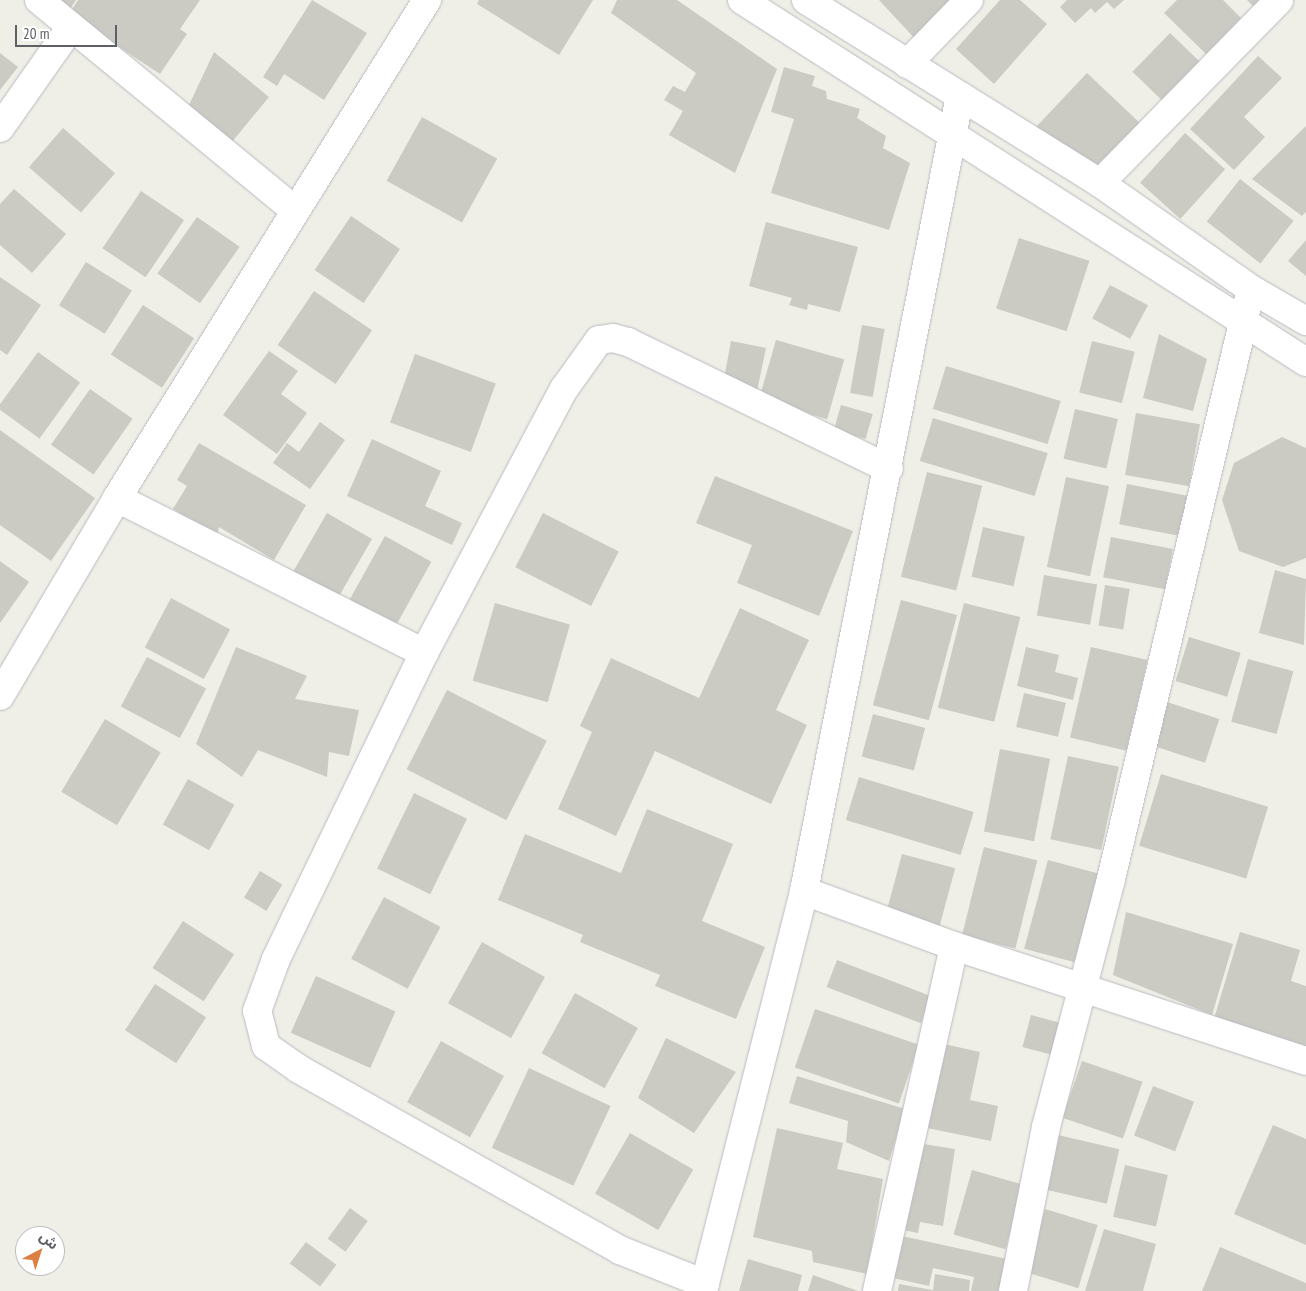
<!DOCTYPE html>
<meta charset="utf-8">
<style>
body{margin:0}
#map{position:relative;width:1306px;height:1291px;overflow:hidden;background:#efefe7;font-family:"PT Sans Narrow","Noto Sans Arabic",sans-serif}
div>[style]{position:absolute}
.building>*{inset:0;background:#cbcbc4;transform-origin:0 0}
.roads{filter:drop-shadow(0 0 1px #b9bac0) drop-shadow(0 0 1px #b9bac0)}
.minor>*{height:28px;margin:-14px;padding:0 14px;transform-origin:14px;border-radius:14px;background:#fff}
.tertiary>*{height:28px;margin:-14px;padding:0 14px;transform-origin:14px;border-radius:14px;background:#fff}
span{translate:-50% -50%;white-space:nowrap;text-align:center;line-height:1.15;-webkit-text-stroke:5px #fff;paint-order:stroke}
.north{position:absolute;left:15px;top:1226px;width:50px;height:50px;box-sizing:border-box;background:#fff;border:1px solid #bfbfc2;border-radius:50%;rotate:40deg;font-size:14px;font-weight:700;line-height:20px;text-align:center;color:#5f6066}
.north::after{content:'';display:block;margin:auto;width:18px;height:22px;background:#dc7f41;clip-path:polygon(50% 0,100% 100%,50% 72%,0 100%)}
.scale{position:absolute;left:15px;top:25px;width:102px;height:22px;box-sizing:border-box;border:2px solid #5f6066;border-top:0;padding-left:6px;font-size:15px;line-height:18px;white-space:nowrap;color:#5f6066;-webkit-text-stroke:4px #fff;paint-order:stroke}
</style>
<div id="map">
<div class="building">
<div style="clip-path:polygon(53px 0,76px 0,68px 12px)"></div>
<div style="clip-path:polygon(78px 0,200px 0,180px 29px,187px 34px,160px 74px,69px 14px)"></div>
<div style="clip-path:polygon(312px 0,367px 33px,324px 100px,284px 74px,277px 86px,263px 77px)"></div>
<div style="clip-path:polygon(479px 0,593px 0,559px 55px,477px 4px)"></div>
<div style="clip-path:polygon(617px 0,677px 0,777px 69px,735px 173px,669px 135px,683px 111px,664px 100px,673px 86px,685px 92px,696px 73px,611px 13px)"></div>
<div style="clip-path:polygon(879px 0,961px 0,917px 41px)"></div>
<div style="clip-path:polygon(1000px 0,1020px 0,1047px 24px,994px 84px,956px 49px)"></div>
<div style="clip-path:polygon(1067px 0,1124px 0,1114px 9px,1107px 2px,1095px 13px,1091px 8px,1075px 23px,1060px 7px)"></div>
<div style="clip-path:polygon(1177px 0,1223px 0,1241px 18px,1206px 54px,1164px 13px)"></div>
<div style="clip-path:polygon(1247px 0,1269px 0,1258px 11px)"></div>
<div style="left:1170px;top:33px;width:43px;height:54px;rotate:44deg"></div>
<div style="clip-path:polygon(214px 52px,269px 97px,231px 143px,188px 107px)"></div>
<div style="clip-path:polygon(0 53px,18px 67px,0 90px)"></div>
<div style="clip-path:polygon(1258px 56px,1282px 78px,1244px 117px,1265px 137px,1234px 170px,1190px 129px)"></div>
<div style="clip-path:polygon(784px 67px,815px 76px,812px 86px,826px 91px,827px 99px,860px 109px,857px 118px,886px 136px,883px 148px,910px 163px,889px 230px,771px 193px,794px 119px,771px 112px)"></div>
<div style="clip-path:polygon(1087px 73px,1142px 125px,1099px 171px,1059px 148px,1036px 127px)"></div>
<div style="left:422px;top:117px;width:86px;height:73px;rotate:29deg"></div>
<div style="clip-path:polygon(1306px 126px,1306px 212px,1302px 216px,1252px 179px)"></div>
<div style="left:63px;top:128px;width:69px;height:52px;rotate:41deg"></div>
<div style="left:1185px;top:133px;width:54px;height:67px;rotate:42deg"></div>
<div style="left:1240px;top:179px;width:68px;height:54px;rotate:38deg"></div>
<div style="clip-path:polygon(14px 189px,66px 234px,32px 273px,0 245px,0 204px)"></div>
<div style="left:141px;top:191px;width:52px;height:69px;rotate:34deg"></div>
<div style="left:351px;top:216px;width:59px;height:65px;rotate:34deg"></div>
<div style="left:197px;top:217px;width:52px;height:69px;rotate:35deg"></div>
<div style="clip-path:polygon(766px 222px,858px 247px,840px 312px,808px 304px,807px 310px,789px 305px,792px 298px,749px 286px)"></div>
<div style="left:1019px;top:238px;width:74px;height:74px;rotate:18deg"></div>
<div style="clip-path:polygon(1306px 240px,1306px 276px,1288px 261px)"></div>
<div style="left:86px;top:262px;width:54px;height:51px;rotate:32deg"></div>
<div style="clip-path:polygon(0 277px,41px 305px,7px 355px,0 350px)"></div>
<div style="left:1110px;top:285px;width:43px;height:38px;rotate:28deg"></div>
<div style="left:314px;top:291px;width:70px;height:65px;rotate:34deg"></div>
<div style="left:143px;top:305px;width:61px;height:59px;rotate:33deg"></div>
<div style="left:862px;top:325px;width:23px;height:69px;rotate:10deg"></div>
<div style="clip-path:polygon(1159px 334px,1207px 359px,1193px 411px,1143px 398px)"></div>
<div style="left:776px;top:340px;width:71px;height:62px;rotate:16deg"></div>
<div style="clip-path:polygon(731px 341px,766px 348px,756px 396px,724px 379px)"></div>
<div style="left:1092px;top:341px;width:44px;height:53px;rotate:14deg"></div>
<div style="clip-path:polygon(269px 351px,298px 371px,281px 394px,307px 413px,277px 454px,223px 415px)"></div>
<div style="left:38px;top:352px;width:52px;height:69px;rotate:36deg"></div>
<div style="left:415px;top:354px;width:86px;height:73px;rotate:20deg"></div>
<div style="left:946px;top:366px;width:120px;height:45px;rotate:17deg"></div>
<div style="left:90px;top:389px;width:52px;height:68px;rotate:35deg"></div>
<div style="left:841px;top:405px;width:33px;height:26px;rotate:16deg"></div>
<div style="left:1075px;top:409px;width:44px;height:51px;rotate:13deg"></div>
<div style="left:1136px;top:413px;width:65px;height:63px;rotate:10deg"></div>
<div style="left:933px;top:418px;width:120px;height:45px;rotate:17deg"></div>
<div style="clip-path:polygon(320px 422px,345px 440px,310px 489px,273px 463px,287px 443px,299px 452px)"></div>
<div style="clip-path:polygon(0 430px,95px 498px,51px 561px,0 525px)"></div>
<div style="clip-path:polygon(1282px 437px,1306px 448px,1306px 558px,1283px 567px,1239px 551px,1222px 500px,1234px 463px)"></div>
<div style="clip-path:polygon(372px 439px,441px 471px,425px 506px,462px 523px,452px 545px,347px 496px)"></div>
<div style="clip-path:polygon(199px 443px,306px 505px,274px 560px,219px 527px,217px 535px,173px 509px,187px 486px,177px 480px)"></div>
<div style="left:927px;top:472px;width:57px;height:108px;rotate:14deg"></div>
<div style="clip-path:polygon(715px 476px,853px 531px,819px 616px,737px 583px,752px 545px,696px 523px)"></div>
<div style="left:1066px;top:477px;width:44px;height:92px;rotate:12deg"></div>
<div style="left:1127px;top:484px;width:63px;height:41px;rotate:11deg"></div>
<div style="left:327px;top:513px;width:52px;height:69px;rotate:30deg"></div>
<div style="left:543px;top:513px;width:85px;height:61px;rotate:27deg"></div>
<div style="left:983px;top:527px;width:43px;height:51px;rotate:13deg"></div>
<div style="left:385px;top:536px;width:53px;height:75px;rotate:29deg"></div>
<div style="left:1111px;top:537px;width:63px;height:41px;rotate:11deg"></div>
<div style="clip-path:polygon(0 561px,29px 582px,0 623px)"></div>
<div style="clip-path:polygon(1275px 570px,1306px 579px,1304px 645px,1259px 633px)"></div>
<div style="left:1044px;top:575px;width:54px;height:41px;rotate:10deg"></div>
<div style="left:1105px;top:585px;width:25px;height:41px;rotate:9deg"></div>
<div style="left:171px;top:598px;width:67px;height:56px;rotate:28deg"></div>
<div style="left:901px;top:600px;width:58px;height:109px;rotate:15deg"></div>
<div style="left:495px;top:603px;width:78px;height:81px;rotate:16deg"></div>
<div style="left:964px;top:603px;width:58px;height:108px;rotate:14deg"></div>
<div style="clip-path:polygon(740px 608px,809px 640px,776px 710px,807px 725px,771px 804px,655px 751px,616px 836px,558px 809px,592px 732px,580px 726px,611px 658px,699px 698px)"></div>
<div style="left:1189px;top:637px;width:54px;height:46px;rotate:17deg"></div>
<div style="clip-path:polygon(236px 647px,307px 676px,295px 699px,359px 710px,349px 756px,329px 752px,327px 777px,258px 750px,242px 777px,196px 744px)"></div>
<div style="clip-path:polygon(1026px 647px,1059px 655px,1055px 672px,1078px 678px,1073px 700px,1017px 686px)"></div>
<div style="left:1091px;top:647px;width:58px;height:93px;rotate:13deg"></div>
<div style="left:147px;top:657px;width:67px;height:56px;rotate:28deg"></div>
<div style="left:1248px;top:659px;width:47px;height:65px;rotate:15deg"></div>
<div style="left:447px;top:690px;width:112px;height:89px;rotate:27deg"></div>
<div style="left:1024px;top:693px;width:43px;height:35px;rotate:13deg"></div>
<div style="left:1167px;top:702px;width:55px;height:46px;rotate:18deg"></div>
<div style="left:873px;top:714px;width:54px;height:44px;rotate:15deg"></div>
<div style="left:105px;top:719px;width:65px;height:85px;rotate:31deg"></div>
<div style="left:1000px;top:749px;width:51px;height:84px;rotate:11deg"></div>
<div style="left:1068px;top:756px;width:52px;height:85px;rotate:12deg"></div>
<div style="left:1161px;top:774px;width:112px;height:75px;rotate:17deg"></div>
<div style="left:859px;top:777px;width:120px;height:45px;rotate:17deg"></div>
<div style="left:188px;top:779px;width:53px;height:52px;rotate:29deg"></div>
<div style="left:414px;top:793px;width:59px;height:84px;rotate:26deg"></div>
<div style="clip-path:polygon(647px 809px,733px 844px,702px 921px,765px 947px,736px 1019px,655px 986px,660px 975px,580px 942px,583px 935px,498px 900px,525px 834px,621px 873px)"></div>
<div style="left:984px;top:847px;width:55px;height:91px;rotate:14deg"></div>
<div style="left:902px;top:854px;width:55px;height:63px;rotate:15deg"></div>
<div style="left:1048px;top:860px;width:55px;height:92px;rotate:15deg"></div>
<div style="left:260px;top:871px;width:26px;height:31px;rotate:31deg"></div>
<div style="left:384px;top:897px;width:64px;height:70px;rotate:28deg"></div>
<div style="clip-path:polygon(1126px 912px,1233px 944px,1212px 1015px,1113px 975px)"></div>
<div style="left:183px;top:921px;width:61px;height:56px;rotate:33deg"></div>
<div style="clip-path:polygon(1240px 932px,1300px 950px,1291px 981px,1306px 986px,1306px 1053px,1213px 1022px)"></div>
<div style="left:482px;top:942px;width:72px;height:70px;rotate:29deg"></div>
<div style="left:837px;top:960px;width:101px;height:29px;rotate:21deg"></div>
<div style="left:316px;top:976px;width:87px;height:62px;rotate:24deg"></div>
<div style="left:155px;top:984px;width:61px;height:55px;rotate:33deg"></div>
<div style="left:575px;top:993px;width:72px;height:69px;rotate:29deg"></div>
<div style="left:815px;top:1009px;width:110px;height:62px;rotate:19deg"></div>
<div style="left:1031px;top:1015px;width:30px;height:33px;rotate:15deg"></div>
<div style="clip-path:polygon(666px 1038px,736px 1072px,694px 1133px,638px 1098px)"></div>
<div style="left:441px;top:1041px;width:72px;height:70px;rotate:29deg"></div>
<div style="clip-path:polygon(944px 1044px,980px 1052px,970px 1100px,998px 1106px,991px 1141px,927px 1128px)"></div>
<div style="left:1082px;top:1061px;width:64px;height:60px;rotate:19deg"></div>
<div style="left:529px;top:1068px;width:90px;height:88px;rotate:25deg"></div>
<div style="clip-path:polygon(797px 1076px,905px 1109px,889px 1161px,846px 1142px,848px 1121px,789px 1103px)"></div>
<div style="left:1153px;top:1086px;width:44px;height:53px;rotate:21deg"></div>
<div style="clip-path:polygon(1273px 1125px,1306px 1139px,1306px 1245px,1234px 1214px)"></div>
<div style="clip-path:polygon(777px 1128px,843px 1143px,837px 1169px,883px 1179px,867px 1274px,813px 1262px,812px 1251px,753px 1237px)"></div>
<div style="left:630px;top:1133px;width:73px;height:70px;rotate:30deg"></div>
<div style="left:1058px;top:1135px;width:63px;height:56px;rotate:13deg"></div>
<div style="clip-path:polygon(917px 1143px,955px 1149px,943px 1226px,920px 1222px,918px 1233px,903px 1230px)"></div>
<div style="left:1125px;top:1165px;width:44px;height:53px;rotate:13deg"></div>
<div style="left:972px;top:1170px;width:54px;height:67px;rotate:16deg"></div>
<div style="left:350px;top:1208px;width:22px;height:38px;rotate:36deg"></div>
<div style="left:1045px;top:1209px;width:55px;height:66px;rotate:17deg"></div>
<div style="clip-path:polygon(1104px 1229px,1156px 1244px,1143px 1291px,1085px 1291px)"></div>
<div style="clip-path:polygon(902px 1236px,1007px 1259px,1000px 1291px,971px 1291px,974px 1277px,933px 1268px,929px 1286px,893px 1278px)"></div>
<div style="left:306px;top:1242px;width:38px;height:27px;rotate:37deg"></div>
<div style="clip-path:polygon(1220px 1247px,1306px 1283px,1306px 1291px,1202px 1291px)"></div>
<div style="clip-path:polygon(748px 1259px,802px 1275px,798px 1291px,739px 1291px)"></div>
<div style="clip-path:polygon(935px 1274px,970px 1280px,969px 1291px,898px 1291px,899px 1284px,933px 1290px)"></div>
<div style="clip-path:polygon(813px 1275px,858px 1291px,808px 1291px)"></div>
</div>
<div class="roads">
<div class="minor">
<div style="left:39px;top:0;width:331px;rotate:39.4deg"></div>
<div style="left:907px;top:64px;width:89px;rotate:-45.9deg"></div>
<div style="left:0;top:128px;width:123px;rotate:-54.9deg"></div>
<div style="left:1100px;top:183px;width:256px;rotate:-45.6deg"></div>
<div style="left:117px;top:498px;width:344px;rotate:26.8deg"></div>
<div style="left:0;top:696px;width:230px;rotate:-59.4deg"></div>
<div style="left:117px;top:498px;width:587px;rotate:-58.1deg"></div>
<div style="left:804px;top:891px;width:160px;rotate:20.1deg"></div>
<div style="left:954px;top:946px;width:370px;rotate:18.1deg"></div>
<div style="left:705px;top:1284px;width:92px;rotate:-158.2deg"></div>
<div style="left:620px;top:1250px;width:369px;rotate:-150.6deg"></div>
<div style="left:299px;top:1069px;width:40px;rotate:-145.1deg"></div>
<div style="left:266px;top:1046px;width:36px;rotate:-104deg"></div>
<div style="left:257px;top:1011px;width:55px;rotate:-69.9deg"></div>
<div style="left:276px;top:959px;width:340px;rotate:-64.2deg"></div>
<div style="left:424px;top:653px;width:299px;rotate:-62.1deg"></div>
<div style="left:564px;top:389px;width:60px;rotate:-54.5deg"></div>
<div style="left:599px;top:340px;width:14px;rotate:-8deg"></div>
<div style="left:613px;top:338px;width:16px;rotate:15deg"></div>
<div style="left:628px;top:342px;width:290px;rotate:25.9deg"></div>
<div style="left:703px;top:1291px;width:413px;rotate:-75.8deg"></div>
<div style="left:804px;top:891px;width:810px;rotate:-78.9deg"></div>
<div style="left:877px;top:1291px;width:353px;rotate:-77.4deg"></div>
<div style="left:1013px;top:1291px;width:167px;rotate:-78.6deg"></div>
<div style="left:1046px;top:1127px;width:256px;rotate:-75.3deg"></div>
<div style="left:1111px;top:879px;width:606px;rotate:-76.65deg"></div>
</div>
<div class="tertiary">
<div style="left:742px;top:0;width:670px;rotate:32.69deg"></div>
<div style="left:806px;top:0;width:346px;rotate:31.9deg"></div>
<div style="left:1100px;top:183px;width:184px;rotate:35.1deg"></div>
<div style="left:1251px;top:289px;width:64px;rotate:30.2deg"></div>
</div>
</div>
<div class="north">ش</div>
<div class="scale">20 m</div>
</div>
